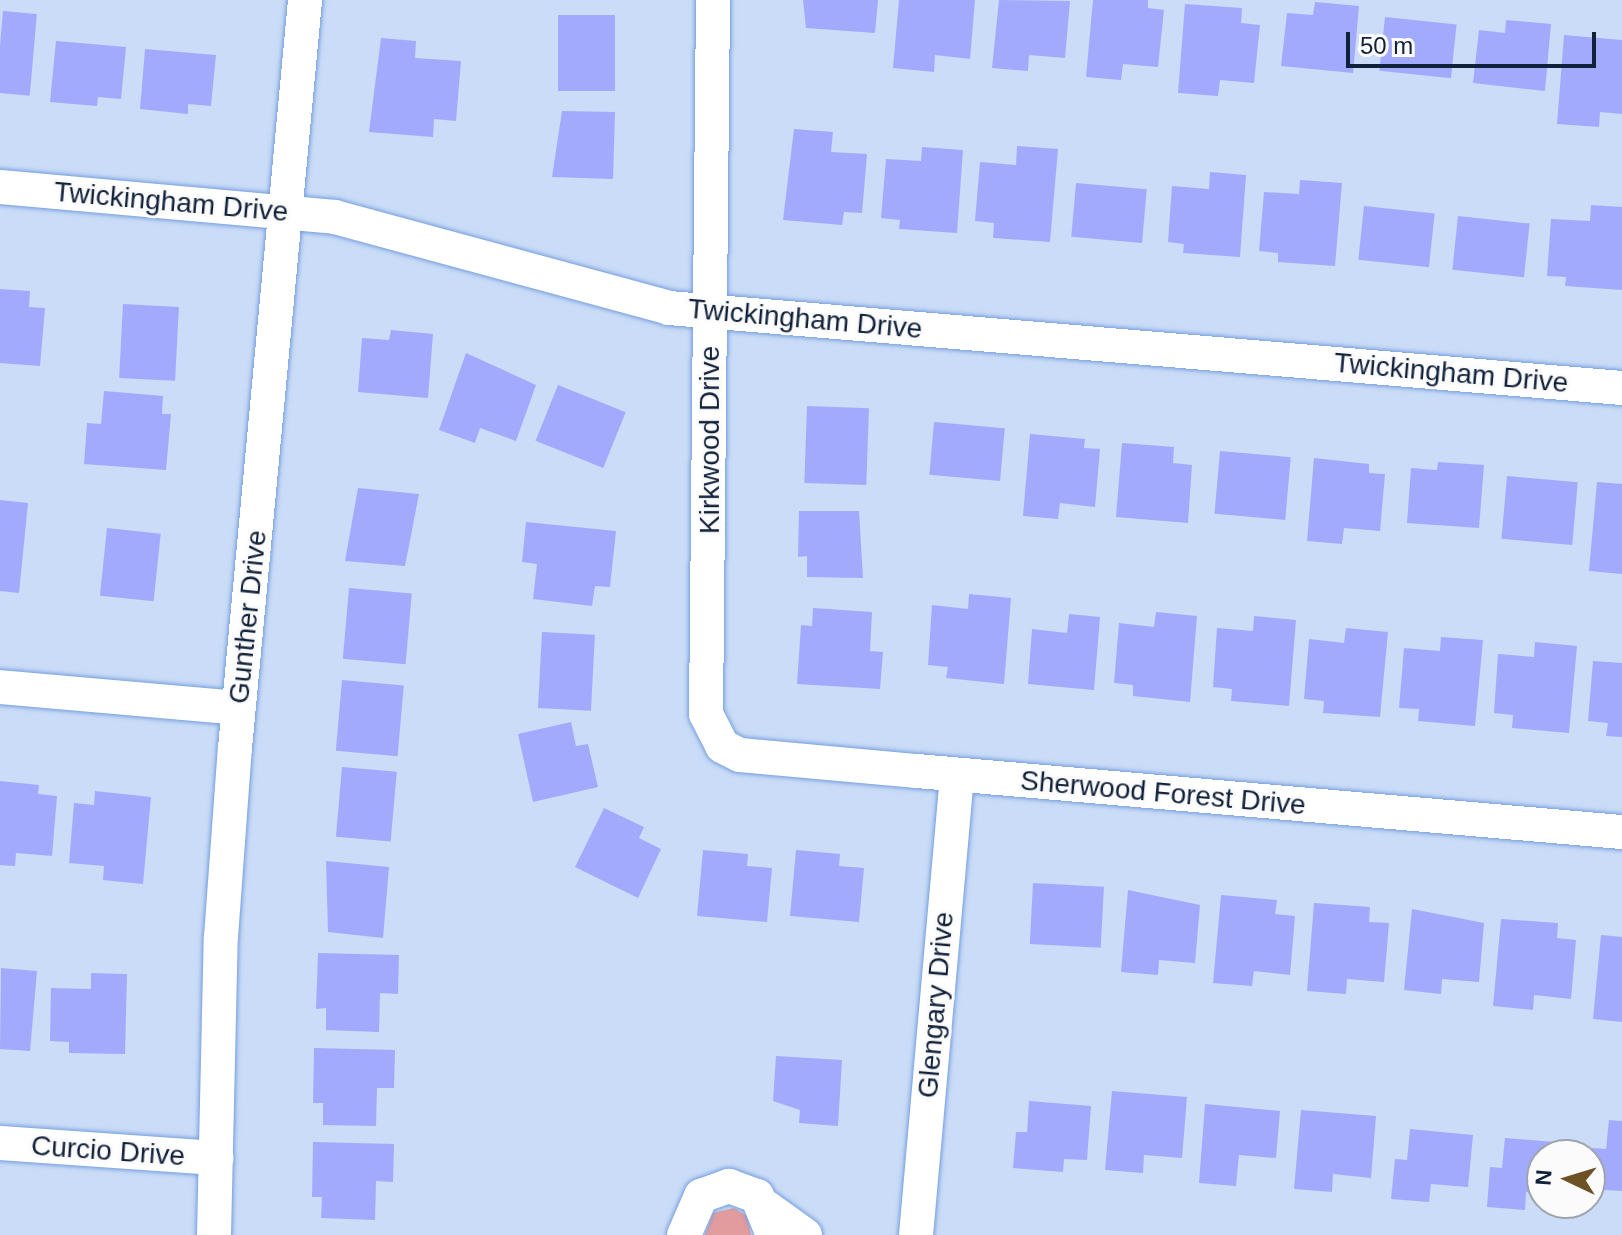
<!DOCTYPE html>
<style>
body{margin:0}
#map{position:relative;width:1622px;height:1235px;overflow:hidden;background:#cadcf7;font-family:Arial,sans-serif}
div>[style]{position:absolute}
.green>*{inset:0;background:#e39c9d}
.building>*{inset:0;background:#a2aafe;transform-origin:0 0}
.roads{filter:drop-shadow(0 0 2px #759ede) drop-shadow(0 0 2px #759ede)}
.minor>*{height:34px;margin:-17px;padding:0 17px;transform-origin:17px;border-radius:17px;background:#fff}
span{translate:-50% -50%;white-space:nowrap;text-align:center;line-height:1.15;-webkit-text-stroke:6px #fbfbfb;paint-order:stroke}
.street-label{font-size:28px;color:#11213a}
.north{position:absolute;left:1526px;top:1139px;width:80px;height:80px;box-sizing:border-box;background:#fbfbfb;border:2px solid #9da4ae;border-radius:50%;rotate:274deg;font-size:22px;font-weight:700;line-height:32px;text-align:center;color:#11213a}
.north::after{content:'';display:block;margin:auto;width:28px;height:36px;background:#6c5224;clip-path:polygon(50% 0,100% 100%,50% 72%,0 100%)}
.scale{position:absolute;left:1346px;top:32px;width:250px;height:36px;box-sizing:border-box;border:4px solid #11213a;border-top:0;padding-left:10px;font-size:24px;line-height:28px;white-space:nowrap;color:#11213a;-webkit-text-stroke:6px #fbfbfb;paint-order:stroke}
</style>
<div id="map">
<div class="green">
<div style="clip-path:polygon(734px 1208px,747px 1216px,751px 1235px,705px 1235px,713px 1213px)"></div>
</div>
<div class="building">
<div style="clip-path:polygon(803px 0,878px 0,875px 33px,806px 28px)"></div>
<div style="clip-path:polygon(899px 0,975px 0,970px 59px,935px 55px,934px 72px,893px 68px)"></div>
<div style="clip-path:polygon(999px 0,1070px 1px,1065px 58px,1029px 55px,1028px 71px,992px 68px)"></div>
<div style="clip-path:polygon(1093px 0,1148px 0,1148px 8px,1164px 10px,1158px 67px,1123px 64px,1121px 80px,1086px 77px)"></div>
<div style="clip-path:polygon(1315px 2px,1359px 6px,1353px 73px,1281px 66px,1287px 13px,1313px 15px)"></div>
<div style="clip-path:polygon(1185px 4px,1242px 8px,1241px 23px,1260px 25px,1254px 83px,1220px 80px,1218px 96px,1178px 93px)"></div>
<div style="left:3px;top:11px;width:34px;height:82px;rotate:5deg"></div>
<div style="left:558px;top:15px;width:57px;height:76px"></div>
<div style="left:1385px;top:17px;width:72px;height:54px;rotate:6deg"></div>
<div style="clip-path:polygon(1506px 20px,1551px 24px,1545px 91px,1473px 83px,1479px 30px,1505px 33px)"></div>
<div style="clip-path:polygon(1564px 35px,1622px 40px,1622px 114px,1600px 112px,1599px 127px,1557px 124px)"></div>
<div style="clip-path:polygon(381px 38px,416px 41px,415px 58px,461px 61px,456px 121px,434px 119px,433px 137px,369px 132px)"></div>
<div style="clip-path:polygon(56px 41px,126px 47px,121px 99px,98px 97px,97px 106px,50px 102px)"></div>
<div style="clip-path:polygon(145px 49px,216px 55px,211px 106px,188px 104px,188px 114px,140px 109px)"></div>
<div style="clip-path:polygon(562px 111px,615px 112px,613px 179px,552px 177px)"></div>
<div style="clip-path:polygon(794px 129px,833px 132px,831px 152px,867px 154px,862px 213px,844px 212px,842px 225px,783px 220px)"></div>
<div style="clip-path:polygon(1017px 146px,1058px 149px,1050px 242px,993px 238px,994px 223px,975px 221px,980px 162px,1016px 165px)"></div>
<div style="clip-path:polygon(922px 147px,963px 150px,957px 233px,899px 229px,900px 220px,881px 218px,886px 159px,921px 161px)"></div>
<div style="clip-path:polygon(1210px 172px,1246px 175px,1240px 257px,1183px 253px,1184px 244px,1168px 242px,1172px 186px,1209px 189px)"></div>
<div style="clip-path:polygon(1300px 180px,1342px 183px,1335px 266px,1278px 262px,1278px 253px,1259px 251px,1264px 192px,1299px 194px)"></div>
<div style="left:1076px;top:183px;width:71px;height:54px;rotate:5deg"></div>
<div style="clip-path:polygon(1591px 205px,1622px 207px,1622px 290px,1565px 286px,1566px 277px,1547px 276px,1551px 219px,1590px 221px)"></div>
<div style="left:1364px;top:206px;width:71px;height:54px;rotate:6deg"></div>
<div style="left:1458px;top:216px;width:72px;height:54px;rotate:6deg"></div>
<div style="clip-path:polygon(0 289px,30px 291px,29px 307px,45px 308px,40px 366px,0 363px)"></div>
<div style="left:123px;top:304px;width:56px;height:74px;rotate:3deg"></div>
<div style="clip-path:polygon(391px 330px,433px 334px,428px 398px,358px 392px,362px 338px,389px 340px)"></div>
<div style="clip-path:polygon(466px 353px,536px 385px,516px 441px,480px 428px,475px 443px,439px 430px)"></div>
<div style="left:558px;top:385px;width:73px;height:60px;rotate:22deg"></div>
<div style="clip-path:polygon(104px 391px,163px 396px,162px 414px,171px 414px,166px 470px,84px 464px,87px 423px,101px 424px)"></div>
<div style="left:807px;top:406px;width:62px;height:77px;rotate:2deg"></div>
<div style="left:934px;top:422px;width:71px;height:53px;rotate:5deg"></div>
<div style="clip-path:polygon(1030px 434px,1085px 439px,1084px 448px,1100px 449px,1095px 507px,1060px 503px,1058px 519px,1023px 516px)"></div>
<div style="clip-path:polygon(1122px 443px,1174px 447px,1173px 463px,1192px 465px,1188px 523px,1116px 517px)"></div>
<div style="left:1220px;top:451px;width:71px;height:63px;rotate:5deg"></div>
<div style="clip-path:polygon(1314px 458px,1369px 464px,1369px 473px,1385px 474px,1380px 531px,1344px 528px,1342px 544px,1307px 541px)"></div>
<div style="clip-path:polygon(1438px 462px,1484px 465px,1479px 528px,1407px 523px,1411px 468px,1437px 470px)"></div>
<div style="left:1507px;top:476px;width:71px;height:63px;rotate:5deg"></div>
<div style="clip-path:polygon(1597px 482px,1622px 484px,1622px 574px,1589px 571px)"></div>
<div style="clip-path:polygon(358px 488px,419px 494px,405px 566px,345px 561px)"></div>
<div style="clip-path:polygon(0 500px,28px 503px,19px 593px,0 591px)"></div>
<div style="clip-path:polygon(799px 511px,859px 511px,863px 578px,807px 577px,807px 556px,798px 557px)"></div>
<div style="clip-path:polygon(526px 522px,616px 531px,610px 587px,595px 586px,592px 606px,533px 599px,537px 564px,522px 562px)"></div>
<div style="left:107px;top:528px;width:54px;height:68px;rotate:6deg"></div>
<div style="left:349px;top:588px;width:63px;height:71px;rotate:5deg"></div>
<div style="clip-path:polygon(969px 594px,1011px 598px,1004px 684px,946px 678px,948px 667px,928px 665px,932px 605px,968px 609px)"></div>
<div style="clip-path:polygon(813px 608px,872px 612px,870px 651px,883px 652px,880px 689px,797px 684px,801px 625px,812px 626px)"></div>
<div style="clip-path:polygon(1156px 612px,1197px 616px,1190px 702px,1133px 696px,1133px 685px,1114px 683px,1119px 623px,1154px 627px)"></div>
<div style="clip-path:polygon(1069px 614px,1100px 617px,1094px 690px,1028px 684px,1032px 629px,1067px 633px)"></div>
<div style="clip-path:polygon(1254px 616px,1296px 620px,1289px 706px,1231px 701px,1232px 689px,1213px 687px,1217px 628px,1253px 631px)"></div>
<div style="clip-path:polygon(1346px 628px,1388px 632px,1380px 717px,1323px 713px,1324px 701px,1304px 699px,1309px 639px,1344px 643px)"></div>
<div style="left:542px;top:632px;width:53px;height:76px;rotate:3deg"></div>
<div style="clip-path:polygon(1441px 637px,1483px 640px,1475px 726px,1418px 721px,1419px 709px,1399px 708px,1404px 648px,1440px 651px)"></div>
<div style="clip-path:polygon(1535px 642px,1577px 646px,1569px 733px,1512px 728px,1513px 715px,1494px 713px,1498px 654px,1534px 657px)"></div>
<div style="clip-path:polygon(1593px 661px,1622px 663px,1622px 737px,1606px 736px,1608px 723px,1588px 721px)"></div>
<div style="left:342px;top:680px;width:62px;height:71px;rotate:5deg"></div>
<div style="clip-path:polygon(571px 722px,576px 746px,588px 744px,598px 787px,533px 802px,518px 734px)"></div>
<div style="left:342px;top:767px;width:55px;height:70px;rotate:5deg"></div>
<div style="clip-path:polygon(0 781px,39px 785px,38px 794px,57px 796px,52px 856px,16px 853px,15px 866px,0 865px)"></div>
<div style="clip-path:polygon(95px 791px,151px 797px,143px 884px,103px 880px,104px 866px,69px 863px,74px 803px,94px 805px)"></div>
<div style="clip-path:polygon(604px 808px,644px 827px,639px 838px,661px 849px,638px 898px,575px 867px)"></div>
<div style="clip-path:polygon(703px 850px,748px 854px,747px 866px,772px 868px,767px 922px,697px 916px)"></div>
<div style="clip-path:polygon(796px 850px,840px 854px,839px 866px,864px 868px,859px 922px,790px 916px)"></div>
<div style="clip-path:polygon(326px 861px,389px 867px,383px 938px,328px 932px)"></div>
<div style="left:1033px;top:883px;width:71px;height:61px;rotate:3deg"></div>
<div style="clip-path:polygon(1128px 890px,1200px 905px,1195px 963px,1159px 960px,1158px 975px,1121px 972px)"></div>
<div style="clip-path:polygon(1221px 895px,1277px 900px,1275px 914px,1295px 916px,1290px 975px,1254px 971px,1252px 986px,1213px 983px)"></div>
<div style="clip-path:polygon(1314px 903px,1370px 907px,1369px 922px,1389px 923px,1384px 982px,1347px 979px,1346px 994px,1307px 991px)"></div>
<div style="clip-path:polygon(1412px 909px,1484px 923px,1479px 982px,1442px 979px,1441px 994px,1404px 990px)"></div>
<div style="clip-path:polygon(1501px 919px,1558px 923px,1557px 938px,1576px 940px,1571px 999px,1534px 995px,1533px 1010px,1493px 1006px)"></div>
<div style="clip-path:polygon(1601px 935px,1622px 937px,1622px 1022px,1593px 1019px)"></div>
<div style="clip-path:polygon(318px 953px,399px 955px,398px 994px,380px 993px,379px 1032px,326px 1030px,326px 1008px,316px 1009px)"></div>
<div style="clip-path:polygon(1px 968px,37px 971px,30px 1051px,0 1049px)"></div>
<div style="clip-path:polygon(91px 973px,127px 974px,125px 1054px,69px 1053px,69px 1042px,50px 1041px,51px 988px,91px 989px)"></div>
<div style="clip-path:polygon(314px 1048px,395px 1050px,394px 1088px,377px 1088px,376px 1126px,323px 1125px,323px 1103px,313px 1103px)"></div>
<div style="clip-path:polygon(776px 1056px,842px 1060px,838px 1126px,799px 1123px,800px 1110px,773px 1101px)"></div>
<div style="clip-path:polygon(1112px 1091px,1187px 1097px,1182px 1158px,1144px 1155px,1143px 1173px,1105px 1170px)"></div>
<div style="clip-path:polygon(1029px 1101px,1091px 1106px,1087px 1160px,1064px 1159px,1063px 1172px,1013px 1168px,1016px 1132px,1027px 1132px)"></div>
<div style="clip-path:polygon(1205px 1104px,1280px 1111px,1276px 1158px,1239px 1155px,1236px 1186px,1199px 1183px)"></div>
<div style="clip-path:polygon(1301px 1110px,1376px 1116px,1371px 1178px,1333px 1174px,1332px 1192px,1294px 1189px)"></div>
<div style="clip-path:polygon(1609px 1120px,1622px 1121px,1622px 1191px,1590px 1189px,1592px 1148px,1606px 1149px)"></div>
<div style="clip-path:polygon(1410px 1129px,1473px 1135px,1468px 1187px,1431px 1184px,1429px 1202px,1391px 1199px,1395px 1159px,1407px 1160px)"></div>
<div style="clip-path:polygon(1505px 1138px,1567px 1143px,1566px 1155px,1542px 1155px,1542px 1193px,1526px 1192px,1525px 1210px,1487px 1207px,1490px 1167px,1502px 1168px)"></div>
<div style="clip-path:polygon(313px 1142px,394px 1144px,393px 1182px,376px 1181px,375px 1220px,321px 1218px,322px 1197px,312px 1197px)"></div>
</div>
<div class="roads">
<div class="minor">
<div style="left:713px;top:0;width:714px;rotate:90.56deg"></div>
<div style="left:706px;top:714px;width:36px;rotate:63deg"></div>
<div style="left:722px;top:746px;width:20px;rotate:27deg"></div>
<div style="left:740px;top:755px;width:178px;rotate:5.2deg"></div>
<div style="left:917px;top:771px;width:708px;rotate:4.95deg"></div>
<div style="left:0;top:187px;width:336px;rotate:5.1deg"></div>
<div style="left:335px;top:217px;width:346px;rotate:15.2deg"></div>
<div style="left:669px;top:308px;width:956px;rotate:4.8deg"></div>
<div style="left:0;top:687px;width:239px;rotate:5deg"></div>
<div style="left:0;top:1143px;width:217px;rotate:4deg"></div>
<div style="left:766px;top:1207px;width:48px;rotate:35.7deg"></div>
<div style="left:214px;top:1235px;width:298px;rotate:-88.7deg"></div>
<div style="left:221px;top:937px;width:190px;rotate:-85.8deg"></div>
<div style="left:235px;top:748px;width:751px;rotate:-84.65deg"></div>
<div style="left:684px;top:1235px;width:43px;rotate:-66.4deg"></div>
<div style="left:701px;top:1196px;width:30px;rotate:-20deg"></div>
<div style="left:729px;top:1186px;width:30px;rotate:20deg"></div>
<div style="left:757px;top:1196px;width:42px;rotate:67.7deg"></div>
<div style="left:916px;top:1235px;width:462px;rotate:-84.9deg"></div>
</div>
</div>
<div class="street-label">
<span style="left:171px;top:202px;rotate:5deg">Twickingham Drive</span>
<span style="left:805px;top:319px;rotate:5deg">Twickingham Drive</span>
<span style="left:1451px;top:373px;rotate:5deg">Twickingham Drive</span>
<span style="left:710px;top:440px;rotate:-90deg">Kirkwood Drive</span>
<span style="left:248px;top:617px;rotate:-84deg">Gunther Drive</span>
<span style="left:1163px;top:793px;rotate:5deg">Sherwood Forest Drive</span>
<span style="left:936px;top:1005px;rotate:-85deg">Glengary Drive</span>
<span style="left:108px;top:1151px;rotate:4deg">Curcio Drive</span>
</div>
<div class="north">N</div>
<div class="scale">50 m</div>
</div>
